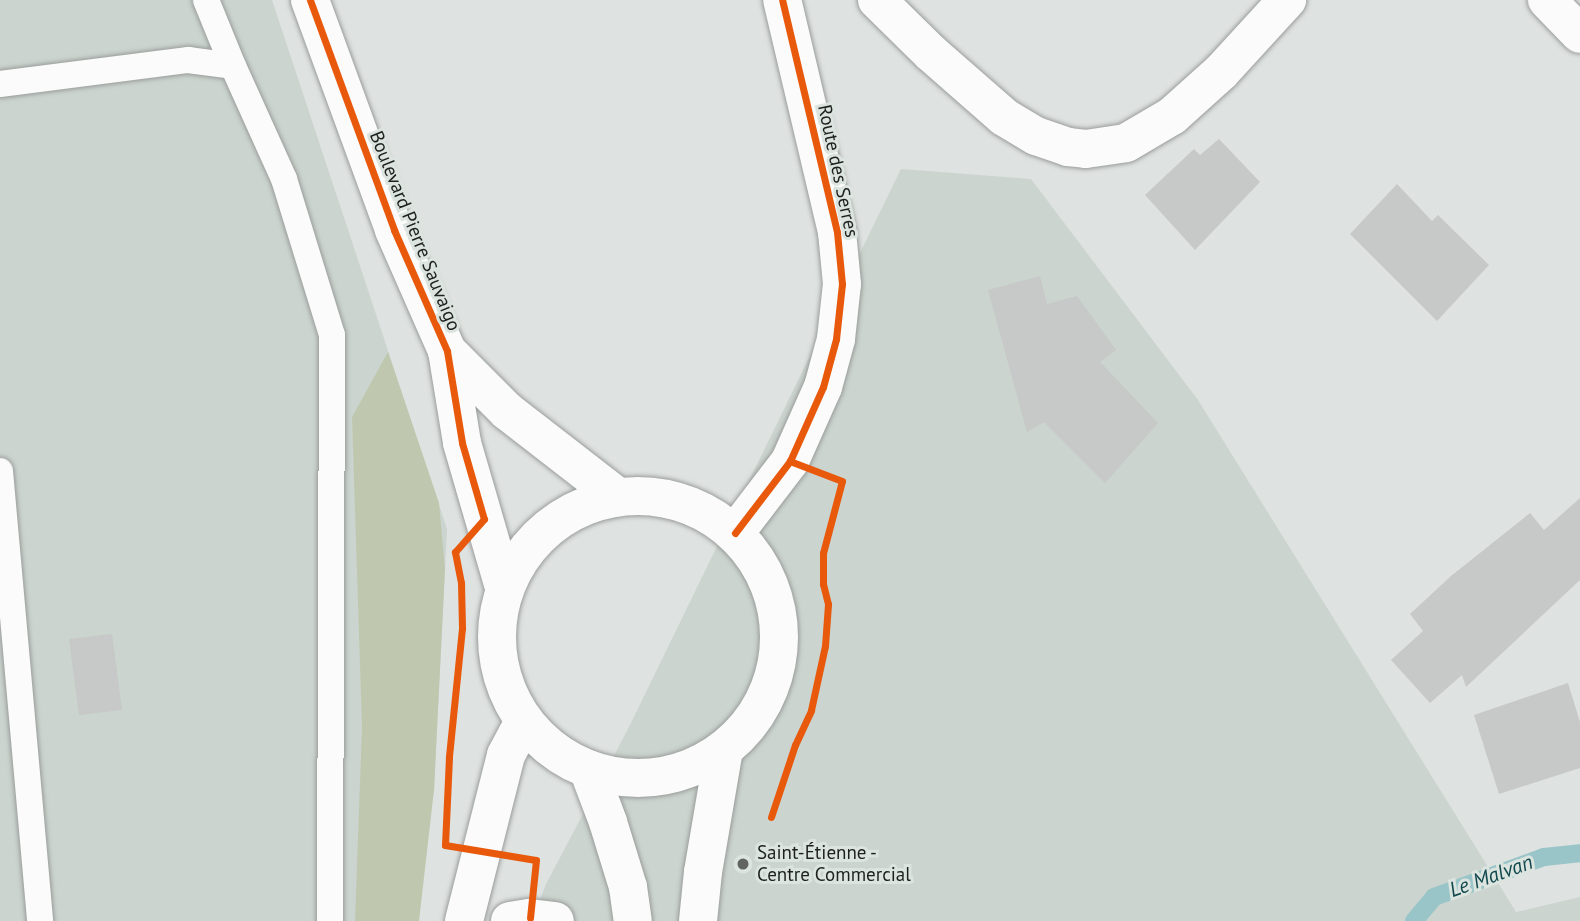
<!DOCTYPE html>
<html>
<head>
<meta charset="utf-8">
<style>
	body { margin:0 }
	#map { position:relative; width:1580px; height:921px; overflow:hidden; background:#dee2e0; font-family:"PT Sans",sans-serif }
	div>[style] { position:absolute }
	.built>* { inset:0; background:#cbd4cf }
	.forest>* { inset:0; background:#bfc8ae }
	.stream>* { height:18px; margin:-9px; padding:0 9px; transform-origin:9px; border-radius:9px; background:#99c5c8 }
	.building>* { inset:0; background:#c6c9c7 }
	.roads { filter:drop-shadow(0 0 2px #9a9d9b) drop-shadow(0 0 2px #9a9d9b) }
	.lane>* { height:26px; margin:-13px; padding:0 13px; transform-origin:13px; border-radius:13px; background:#fafbfa }
	.street>* { height:38px; margin:-19px; padding:0 19px; transform-origin:19px; border-radius:19px; background:#fafbfa }
	.secondary>* { height:38px; margin:-19px; padding:0 19px; transform-origin:19px; border-radius:19px; background:#fafbfa }
	.secondary>.ring { margin:-19px; padding:0; box-sizing:content-box; background:none; border:38px solid #fafbfa; border-radius:50% }
	.cycleway>* { height:7px; margin:-3.5px; padding:0 3.5px; transform-origin:3.5px; border-radius:3.5px; background:#e8590c }
	.dots>* { width:19px; height:19px; translate:-50% -50%; box-sizing:border-box; border:4px solid #dce4e0; border-radius:50% }
	span { translate:-50% -50%; white-space:nowrap; text-align:center; line-height:1.15; -webkit-text-stroke:6px #dce4e0; paint-order:stroke }
	.street-label { font-size:19px; color:#1d201e }
	.poi-label { font-size:19px; color:#1d201e }
	.left { translate:0 -50%; text-align:left }
	.water-label { font-size:21px; color:#114a4e; font-style:italic }
</style>
</head>
<body>
<div id="map">
	<div class="built">
		<div style="clip-path:polygon(0 0,272px 0,447px 529px,434px 790px,411px 921px,0 921px)"></div>
		<div style="clip-path:polygon(901px 169px,1031px 179px,1198px 400px,1516px 912px,1580px 897px,1580px 921px,532px 921px,546px 884px,628px 729px)"></div>
	</div>
	<div class="forest">
		<div style="clip-path:polygon(388px 352px,439px 503px,445px 569px,434px 790px,419px 921px,355px 921px,362px 727px,352px 417px)"></div>
	</div>
	<div class="stream">
		<div style="left:1414px;top:921px;width:31px;rotate:-50deg"></div>
		<div style="left:1434px;top:897px;width:117px;rotate:-20deg"></div>
		<div style="left:1544px;top:857px;width:36px;rotate:-6deg"></div>
	</div>
	<div class="building">
		<div style="clip-path:polygon(1219px 139px,1260px 182px,1195px 250px,1145px 195px,1194px 149px,1200px 155px)"></div>
		<div style="clip-path:polygon(1397px 184px,1432px 221px,1438px 215px,1489px 265px,1437px 321px,1350px 234px)"></div>
		<div style="clip-path:polygon(1040px 276px,1047px 304px,1077px 296px,1116px 350px,1100px 362px,1158px 423px,1105px 483px,1044px 422px,1027px 432px,988px 290px)"></div>
		<div style="clip-path:polygon(1580px 498px,1580px 580px,1466px 687px,1462px 675px,1430px 703px,1391px 660px,1423px 631px,1410px 614px,1451px 576px,1530px 513px,1544px 530px)"></div>
		<div style="clip-path:polygon(112px 634px,122px 710px,79px 715px,69px 639px)"></div>
		<div style="clip-path:polygon(1568px 683px,1580px 722px,1580px 768px,1499px 794px,1474px 715px)"></div>
	</div>
	<div class="roads">
		<div class="lane">
			<div style="left:206px;top:0;width:71px;rotate:67.8deg"></div>
			<div style="left:0;top:84px;width:190px;rotate:-7.3deg"></div>
			<div style="left:188px;top:60px;width:45px;rotate:7.6deg"></div>
			<div style="left:233px;top:66px;width:124px;rotate:65.7deg"></div>
			<div style="left:284px;top:179px;width:163px;rotate:72.9deg"></div>
			<div style="left:332px;top:335px;width:586px;rotate:90.2deg"></div>
			<div style="left:0;top:471px;width:452px;rotate:84.9deg"></div>
		</div>
		<div class="street">
			<div style="left:877px;top:0;width:76px;rotate:44.5deg"></div>
			<div style="left:931px;top:53px;width:97px;rotate:41.2deg"></div>
			<div style="left:1004px;top:117px;width:37px;rotate:31deg"></div>
			<div style="left:1036px;top:136px;width:34px;rotate:19deg"></div>
			<div style="left:1068px;top:147px;width:18px;rotate:6deg"></div>
			<div style="left:1086px;top:149px;width:40px;rotate:-8.5deg"></div>
			<div style="left:1126px;top:143px;width:53px;rotate:-30.4deg"></div>
			<div style="left:1172px;top:116px;width:66px;rotate:-41.9deg"></div>
			<div style="left:1221px;top:72px;width:98px;rotate:-47.5deg"></div>
			<div style="left:1547px;top:0;width:47px;rotate:45.9deg"></div>
			<div style="left:735px;top:533px;width:91px;rotate:-52.6deg"></div>
			<div style="left:790px;top:461px;width:81px;rotate:-66deg"></div>
			<div style="left:823px;top:387px;width:50px;rotate:-74.8deg"></div>
			<div style="left:836px;top:339px;width:55px;rotate:-83.8deg"></div>
			<div style="left:842px;top:284px;width:52px;rotate:-95.5deg"></div>
			<div style="left:837px;top:232px;width:238px;rotate:-103.3deg"></div>
			<div style="left:464px;top:921px;width:171px;rotate:-75.8deg"></div>
			<div style="left:506px;top:755px;width:38px;rotate:-62deg"></div>
		</div>
		<div class="secondary">
			<div style="left:310px;top:0;width:245px;rotate:69.9deg"></div>
			<div style="left:394px;top:230px;width:132px;rotate:66.3deg"></div>
			<div style="left:447px;top:351px;width:93px;rotate:80.7deg"></div>
			<div style="left:462px;top:443px;width:151px;rotate:73.8deg"></div>
			<div style="left:447px;top:351px;width:85px;rotate:45deg"></div>
			<div style="left:507px;top:411px;width:140px;rotate:37.8deg"></div>
			<div class="ring" style="left:497px;top:496px;width:244px;height:244px"></div>
			<div style="left:588px;top:769px;width:57px;rotate:69.3deg"></div>
			<div style="left:608px;top:822px;width:68px;rotate:72.9deg"></div>
			<div style="left:628px;top:887px;width:34px;rotate:82deg"></div>
			<div style="left:510px;top:921px;width:20px;rotate:-9deg"></div>
			<div style="left:530px;top:918px;width:25px;rotate:7deg"></div>
			<div style="left:698px;top:921px;width:49px;rotate:-84.2deg"></div>
			<div style="left:703px;top:872px;width:125px;rotate:-80.3deg"></div>
		</div>
	</div>
	<div class="cycleway">
		<div style="left:310px;top:0;width:245px;rotate:69.9deg"></div>
		<div style="left:394px;top:230px;width:132px;rotate:66.3deg"></div>
		<div style="left:447px;top:351px;width:93px;rotate:80.7deg"></div>
		<div style="left:462px;top:443px;width:79px;rotate:73.9deg"></div>
		<div style="left:484px;top:519px;width:44px;rotate:131.3deg"></div>
		<div style="left:455px;top:552px;width:32px;rotate:79deg"></div>
		<div style="left:461px;top:583px;width:45px;rotate:88.7deg"></div>
		<div style="left:462px;top:628px;width:130px;rotate:95.8deg"></div>
		<div style="left:449px;top:757px;width:88px;rotate:92.6deg"></div>
		<div style="left:445px;top:845px;width:92px;rotate:9.4deg"></div>
		<div style="left:536px;top:860px;width:58px;rotate:95.9deg"></div>
		<div style="left:735px;top:533px;width:91px;rotate:-52.6deg"></div>
		<div style="left:790px;top:461px;width:81px;rotate:-66deg"></div>
		<div style="left:823px;top:387px;width:50px;rotate:-74.8deg"></div>
		<div style="left:836px;top:339px;width:55px;rotate:-83.8deg"></div>
		<div style="left:842px;top:284px;width:52px;rotate:-95.5deg"></div>
		<div style="left:837px;top:232px;width:238px;rotate:-103.3deg"></div>
		<div style="left:771px;top:817px;width:76px;rotate:-71.6deg"></div>
		<div style="left:795px;top:745px;width:38px;rotate:-65deg"></div>
		<div style="left:811px;top:710px;width:66px;rotate:-77.7deg"></div>
		<div style="left:825px;top:646px;width:42px;rotate:-85.9deg"></div>
		<div style="left:828px;top:604px;width:21px;rotate:-104deg"></div>
		<div style="left:823px;top:584px;width:31px;rotate:-90deg"></div>
		<div style="left:823px;top:553px;width:74px;rotate:-75.2deg"></div>
		<div style="left:842px;top:481px;width:56px;rotate:-159deg"></div>
	</div>
	<div class="dots">
		<div style="left:743px;top:864px;background:#616462"></div>
	</div>
	<div class="street-label">
		<span style="left:838px;top:171px;rotate:78deg">Route des Serres</span>
		<span style="left:415px;top:231px;rotate:68deg">Boulevard Pierre Sauvaigo</span>
	</div>
	<div class="poi-label">
		<span class="left" style="left:757px;top:864px">Saint-Étienne -<br>Centre Commercial</span>
	</div>
	<div class="water-label">
		<span style="left:1491px;top:876px;rotate:-20deg">Le Malvan</span>
	</div>
</div>
</body>
</html>
